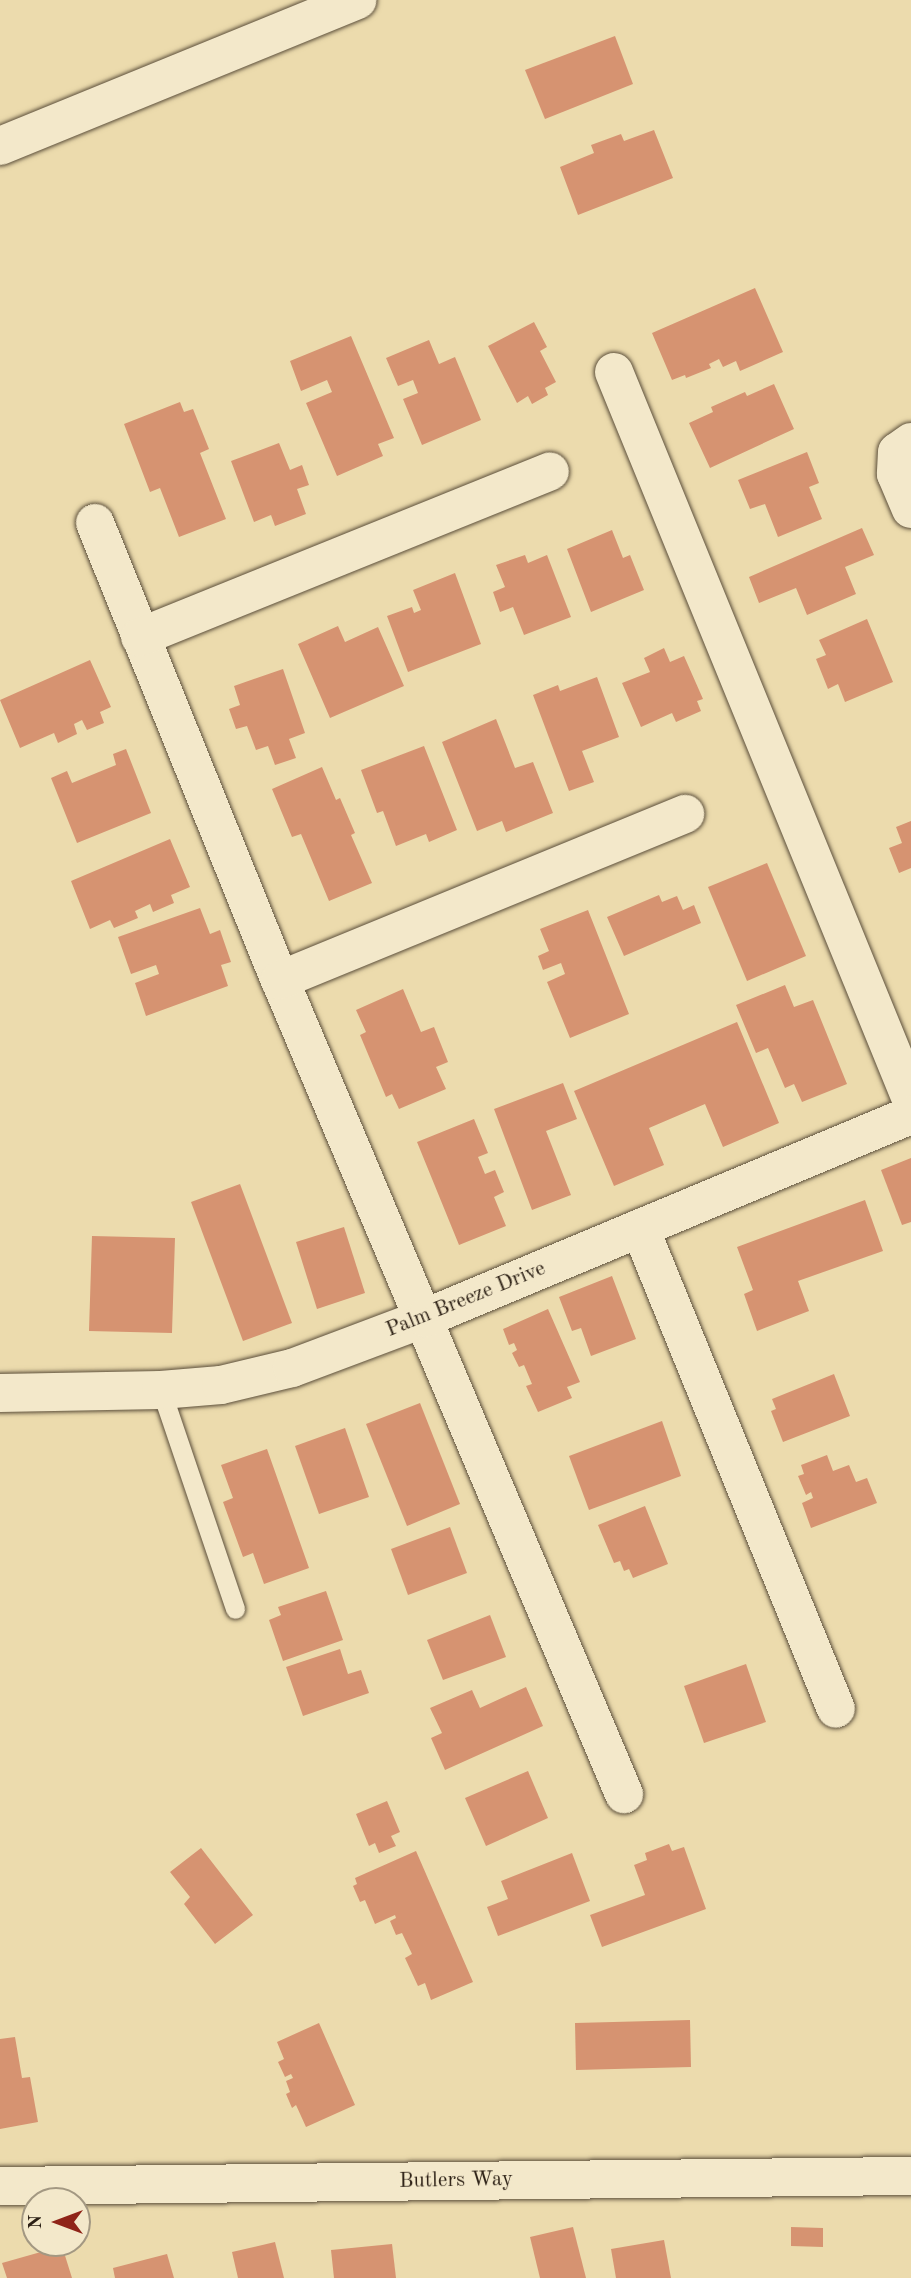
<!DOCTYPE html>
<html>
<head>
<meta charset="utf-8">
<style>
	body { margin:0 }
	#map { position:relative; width:911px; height:2278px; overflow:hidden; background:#ecdbad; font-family:"Old Standard TT",serif }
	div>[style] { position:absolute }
	.building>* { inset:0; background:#d69371 }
	.roads { filter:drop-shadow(0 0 2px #5c4f3b) drop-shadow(0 0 2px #5c4f3b) }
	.lane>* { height:19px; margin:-9.5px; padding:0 9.5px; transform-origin:9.5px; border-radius:9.5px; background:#f3e8ca }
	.street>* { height:38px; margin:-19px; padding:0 19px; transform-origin:19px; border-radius:19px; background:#f3e8ca }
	span { translate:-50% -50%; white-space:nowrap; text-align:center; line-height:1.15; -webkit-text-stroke:5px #f3e8ca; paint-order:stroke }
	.street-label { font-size:21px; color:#2c2015 }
	.north { position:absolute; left:21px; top:2187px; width:70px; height:70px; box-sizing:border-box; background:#f3e8ca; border:2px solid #a39882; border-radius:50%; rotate:270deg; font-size:19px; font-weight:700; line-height:28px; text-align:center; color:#2c2015 }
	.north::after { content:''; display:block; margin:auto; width:24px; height:32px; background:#8f2418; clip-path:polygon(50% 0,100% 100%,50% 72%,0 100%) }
</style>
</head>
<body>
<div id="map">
	<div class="building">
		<div style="clip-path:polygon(615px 36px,633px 84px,545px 119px,525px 70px)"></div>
		<div style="clip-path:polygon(654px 130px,673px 178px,578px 215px,560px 167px,594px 153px,591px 145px,621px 134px,624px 141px)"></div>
		<div style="clip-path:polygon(755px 288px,783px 352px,740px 371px,736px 361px,723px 367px,719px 359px,709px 364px,711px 368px,686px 378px,685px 375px,672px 380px,652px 333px)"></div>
		<div style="clip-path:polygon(534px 322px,547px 347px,540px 351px,556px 382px,545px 388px,548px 395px,532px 404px,528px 396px,517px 403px,488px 346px)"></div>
		<div style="clip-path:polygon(351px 336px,394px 438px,378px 444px,383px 456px,337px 476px,306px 403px,332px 392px,327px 380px,301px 391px,290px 361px)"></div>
		<div style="clip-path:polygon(429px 340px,439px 364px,455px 357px,481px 420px,422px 445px,403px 399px,418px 393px,413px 380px,398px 386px,386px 358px)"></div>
		<div style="clip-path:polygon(774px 384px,794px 429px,710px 468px,689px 423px,713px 412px,711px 407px,745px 392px,747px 396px)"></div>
		<div style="clip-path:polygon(180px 402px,184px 412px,193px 409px,209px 449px,200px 453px,226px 519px,179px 537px,160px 488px,150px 492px,124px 424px)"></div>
		<div style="clip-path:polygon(279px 443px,290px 470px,302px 465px,309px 485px,297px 489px,306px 514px,275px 526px,271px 515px,254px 522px,231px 461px)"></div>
		<div style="clip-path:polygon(807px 452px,819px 483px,809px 487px,822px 519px,778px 537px,765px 504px,750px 509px,738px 480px)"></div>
		<div style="clip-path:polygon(862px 528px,874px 555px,845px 567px,856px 594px,807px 615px,796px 588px,759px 603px,749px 577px)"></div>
		<div style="clip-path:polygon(612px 530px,623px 558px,630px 555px,644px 590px,591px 612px,567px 549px)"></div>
		<div style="clip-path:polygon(525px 555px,528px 563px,547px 555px,571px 617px,524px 635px,513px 607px,500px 612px,493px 592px,505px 587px,496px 565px)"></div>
		<div style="clip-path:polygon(455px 573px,481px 644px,408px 672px,387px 616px,412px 607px,414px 613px,421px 610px,413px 590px)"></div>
		<div style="clip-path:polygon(867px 619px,893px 682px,845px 702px,838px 684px,828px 689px,816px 659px,826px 655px,819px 640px)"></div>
		<div style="clip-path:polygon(338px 626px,345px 642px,378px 627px,404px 686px,330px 718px,298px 644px)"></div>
		<div style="clip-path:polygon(664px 648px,670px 662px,684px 656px,703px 699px,697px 701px,701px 711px,676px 722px,672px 713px,641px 727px,622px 683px,650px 672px,644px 658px)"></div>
		<div style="clip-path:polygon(90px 660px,111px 707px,100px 712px,104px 723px,87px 730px,82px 720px,74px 724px,77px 734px,58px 743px,54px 733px,20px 748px,0 700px)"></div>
		<div style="clip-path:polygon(283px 669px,305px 733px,289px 739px,296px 758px,275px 765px,268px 746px,256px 750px,247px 726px,236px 729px,229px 709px,240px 705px,234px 686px)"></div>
		<div style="clip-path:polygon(597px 677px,619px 737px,582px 751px,594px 782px,569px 791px,533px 695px,558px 685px,560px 691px)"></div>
		<div style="clip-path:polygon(496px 719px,515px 768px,533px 762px,553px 813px,506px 832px,502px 821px,477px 831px,442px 742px)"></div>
		<div style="clip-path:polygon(424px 746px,457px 830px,429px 842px,426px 834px,396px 846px,383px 811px,377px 813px,361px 770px)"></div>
		<div style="clip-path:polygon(126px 749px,151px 813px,77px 843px,51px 778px,67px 771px,72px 783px,116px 765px,113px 754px)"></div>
		<div style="clip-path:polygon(322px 767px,336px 800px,340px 798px,355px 833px,351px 835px,372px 883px,329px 901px,301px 834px,292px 837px,272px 789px)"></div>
		<div style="clip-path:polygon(911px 821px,911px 868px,899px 873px,889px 848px,902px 843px,896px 827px)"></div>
		<div style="clip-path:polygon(170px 839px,190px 887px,171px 895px,174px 903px,153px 912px,150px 904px,135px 911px,138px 918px,114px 928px,110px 920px,90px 929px,71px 881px)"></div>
		<div style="clip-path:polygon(767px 863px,806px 956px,747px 981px,708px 887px)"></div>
		<div style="clip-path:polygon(659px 895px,662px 902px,677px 896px,683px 910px,694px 905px,701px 923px,624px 956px,607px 917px)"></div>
		<div style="clip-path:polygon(200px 908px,210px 934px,220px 930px,231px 962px,221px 965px,228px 986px,146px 1016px,135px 983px,159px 974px,156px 965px,131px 974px,118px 937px)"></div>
		<div style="clip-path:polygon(588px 910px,629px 1014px,570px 1038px,547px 982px,565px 974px,561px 963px,543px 970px,538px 956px,549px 951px,540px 929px)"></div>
		<div style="clip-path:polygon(785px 985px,794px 1007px,813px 1000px,847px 1084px,802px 1102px,794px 1084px,785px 1088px,768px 1048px,756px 1053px,736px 1005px)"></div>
		<div style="clip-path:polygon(403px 989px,421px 1032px,434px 1027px,448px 1062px,436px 1067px,446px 1089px,399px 1109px,392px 1094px,386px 1097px,360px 1035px,366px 1032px,356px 1010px)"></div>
		<div style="clip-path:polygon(737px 1022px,779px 1123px,723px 1147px,705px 1104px,649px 1128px,664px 1165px,614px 1186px,574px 1091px)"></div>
		<div style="clip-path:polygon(563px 1083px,577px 1119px,546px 1131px,571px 1195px,532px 1210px,494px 1109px)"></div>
		<div style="clip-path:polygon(474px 1119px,488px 1153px,478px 1157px,485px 1174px,495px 1170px,504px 1192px,494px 1197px,506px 1226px,459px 1245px,417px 1142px)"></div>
		<div style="clip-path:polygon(911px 1158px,911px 1222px,902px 1225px,881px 1170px)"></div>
		<div style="clip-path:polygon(240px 1184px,292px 1323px,243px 1341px,191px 1202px)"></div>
		<div style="clip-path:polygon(865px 1200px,883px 1251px,798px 1281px,809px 1311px,757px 1331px,744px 1294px,753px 1290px,737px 1247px)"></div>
		<div style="clip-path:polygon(344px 1227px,365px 1293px,317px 1309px,296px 1242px)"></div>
		<div style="clip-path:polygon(92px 1236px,175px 1238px,172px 1333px,89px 1331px)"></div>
		<div style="clip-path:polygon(612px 1276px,636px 1339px,591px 1356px,581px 1328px,572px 1331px,559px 1297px)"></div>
		<div style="clip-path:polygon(548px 1309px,580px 1382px,567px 1387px,572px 1398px,538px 1412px,526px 1386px,532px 1384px,524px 1365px,519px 1367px,512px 1353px,517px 1350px,514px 1343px,509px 1345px,503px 1329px)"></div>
		<div style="clip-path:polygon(834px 1374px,850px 1416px,783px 1442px,771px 1411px,776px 1409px,772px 1399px)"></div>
		<div style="clip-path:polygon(420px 1403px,460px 1504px,407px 1526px,366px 1424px)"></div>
		<div style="clip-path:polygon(662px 1421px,681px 1476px,589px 1510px,569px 1456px)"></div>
		<div style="clip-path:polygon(345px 1428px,369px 1497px,319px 1514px,295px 1446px)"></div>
		<div style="clip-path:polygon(267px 1449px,309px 1568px,264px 1584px,253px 1553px,243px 1557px,223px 1502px,233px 1498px,221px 1465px)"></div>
		<div style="clip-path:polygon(827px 1455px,833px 1471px,849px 1465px,856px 1482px,867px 1478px,877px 1503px,811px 1528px,802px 1503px,813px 1498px,811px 1492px,806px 1495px,798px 1476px,804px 1474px,801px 1465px)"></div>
		<div style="clip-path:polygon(645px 1506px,668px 1564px,633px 1578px,629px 1569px,624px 1571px,620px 1561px,614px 1563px,598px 1525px)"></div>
		<div style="clip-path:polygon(450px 1527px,467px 1573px,408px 1595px,391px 1549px)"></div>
		<div style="clip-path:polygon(326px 1591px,343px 1640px,283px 1661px,269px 1620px,281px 1615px,278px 1607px)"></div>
		<div style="clip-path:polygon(490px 1615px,506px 1657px,443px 1680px,427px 1640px)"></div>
		<div style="clip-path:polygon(340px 1649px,348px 1674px,361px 1670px,369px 1693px,303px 1716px,286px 1667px)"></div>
		<div style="clip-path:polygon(746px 1664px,766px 1722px,704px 1743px,684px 1686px)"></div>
		<div style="clip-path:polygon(526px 1687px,543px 1726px,445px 1770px,431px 1738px,442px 1733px,430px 1708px,472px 1690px,480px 1708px)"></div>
		<div style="clip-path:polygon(528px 1771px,548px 1818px,486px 1846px,465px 1798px)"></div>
		<div style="clip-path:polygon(387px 1801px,400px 1832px,391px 1836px,396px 1846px,379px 1853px,375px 1843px,369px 1846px,356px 1814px)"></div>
		<div style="clip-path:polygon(669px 1844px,672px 1851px,684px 1847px,706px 1909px,602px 1947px,590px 1915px,645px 1895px,634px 1865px,647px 1860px,645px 1853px)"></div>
		<div style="clip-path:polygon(201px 1848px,253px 1915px,215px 1944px,184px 1904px,190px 1897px,170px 1872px)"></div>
		<div style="clip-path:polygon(416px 1851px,473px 1982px,431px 2000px,425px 1983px,418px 1986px,405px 1958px,412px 1954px,402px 1933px,396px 1935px,390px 1921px,396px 1918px,395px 1915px,375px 1924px,365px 1900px,360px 1902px,353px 1886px,357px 1884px,355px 1878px)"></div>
		<div style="clip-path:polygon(572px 1853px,590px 1901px,498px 1936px,487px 1907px,508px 1899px,501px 1881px)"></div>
		<div style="clip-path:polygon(690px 2020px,691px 2067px,576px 2070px,575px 2023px)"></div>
		<div style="clip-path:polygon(319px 2023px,355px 2105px,306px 2127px,296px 2105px,292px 2108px,286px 2094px,290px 2092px,286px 2081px,293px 2078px,291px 2074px,285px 2077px,278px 2062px,284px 2059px,277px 2042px)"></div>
		<div style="clip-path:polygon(15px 2037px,22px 2078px,30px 2077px,38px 2122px,0 2129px,0 2039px)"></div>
		<div style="clip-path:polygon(573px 2227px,586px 2278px,540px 2278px,530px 2237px)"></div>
		<div style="clip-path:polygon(791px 2227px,823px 2228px,823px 2247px,791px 2246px)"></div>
		<div style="clip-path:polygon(664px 2240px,671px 2278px,616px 2278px,611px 2249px)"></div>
		<div style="clip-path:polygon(275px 2242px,284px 2278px,238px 2278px,232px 2252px)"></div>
		<div style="clip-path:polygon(392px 2244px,396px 2278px,334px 2278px,331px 2250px)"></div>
		<div style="clip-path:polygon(62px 2246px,72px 2278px,7px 2278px,2px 2263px)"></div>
		<div style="clip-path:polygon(167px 2254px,174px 2278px,115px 2278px,113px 2268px)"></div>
	</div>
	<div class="roads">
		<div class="lane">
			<div style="left:161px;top:1390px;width:231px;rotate:71.3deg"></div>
		</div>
		<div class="street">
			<div style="left:0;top:146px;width:386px;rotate:-22.2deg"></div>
			<div style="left:614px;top:372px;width:785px;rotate:67.78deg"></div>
			<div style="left:911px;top:442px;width:17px;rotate:144deg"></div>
			<div style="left:897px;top:452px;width:22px;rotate:93deg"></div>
			<div style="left:896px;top:474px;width:38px;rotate:67deg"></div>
			<div style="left:95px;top:523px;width:493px;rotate:68deg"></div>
			<div style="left:280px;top:980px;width:884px;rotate:67.09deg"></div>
			<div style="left:140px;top:637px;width:442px;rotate:-22deg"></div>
			<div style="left:280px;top:980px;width:438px;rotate:-22.3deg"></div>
			<div style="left:640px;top:1228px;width:519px;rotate:67.83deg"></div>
			<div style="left:0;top:1393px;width:161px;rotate:-1.1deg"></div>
			<div style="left:161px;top:1390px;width:60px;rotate:-4.8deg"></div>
			<div style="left:221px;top:1385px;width:73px;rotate:-13.5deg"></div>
			<div style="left:292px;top:1368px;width:142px;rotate:-20.6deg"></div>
			<div style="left:425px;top:1318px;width:527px;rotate:-22.67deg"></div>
			<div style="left:0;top:2186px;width:911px;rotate:-0.63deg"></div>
		</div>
	</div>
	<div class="street-label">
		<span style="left:466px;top:1300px;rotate:-22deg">Palm Breeze Drive</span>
		<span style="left:456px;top:2181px;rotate:-1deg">Butlers Way</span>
	</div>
	<div class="north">N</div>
</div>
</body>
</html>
